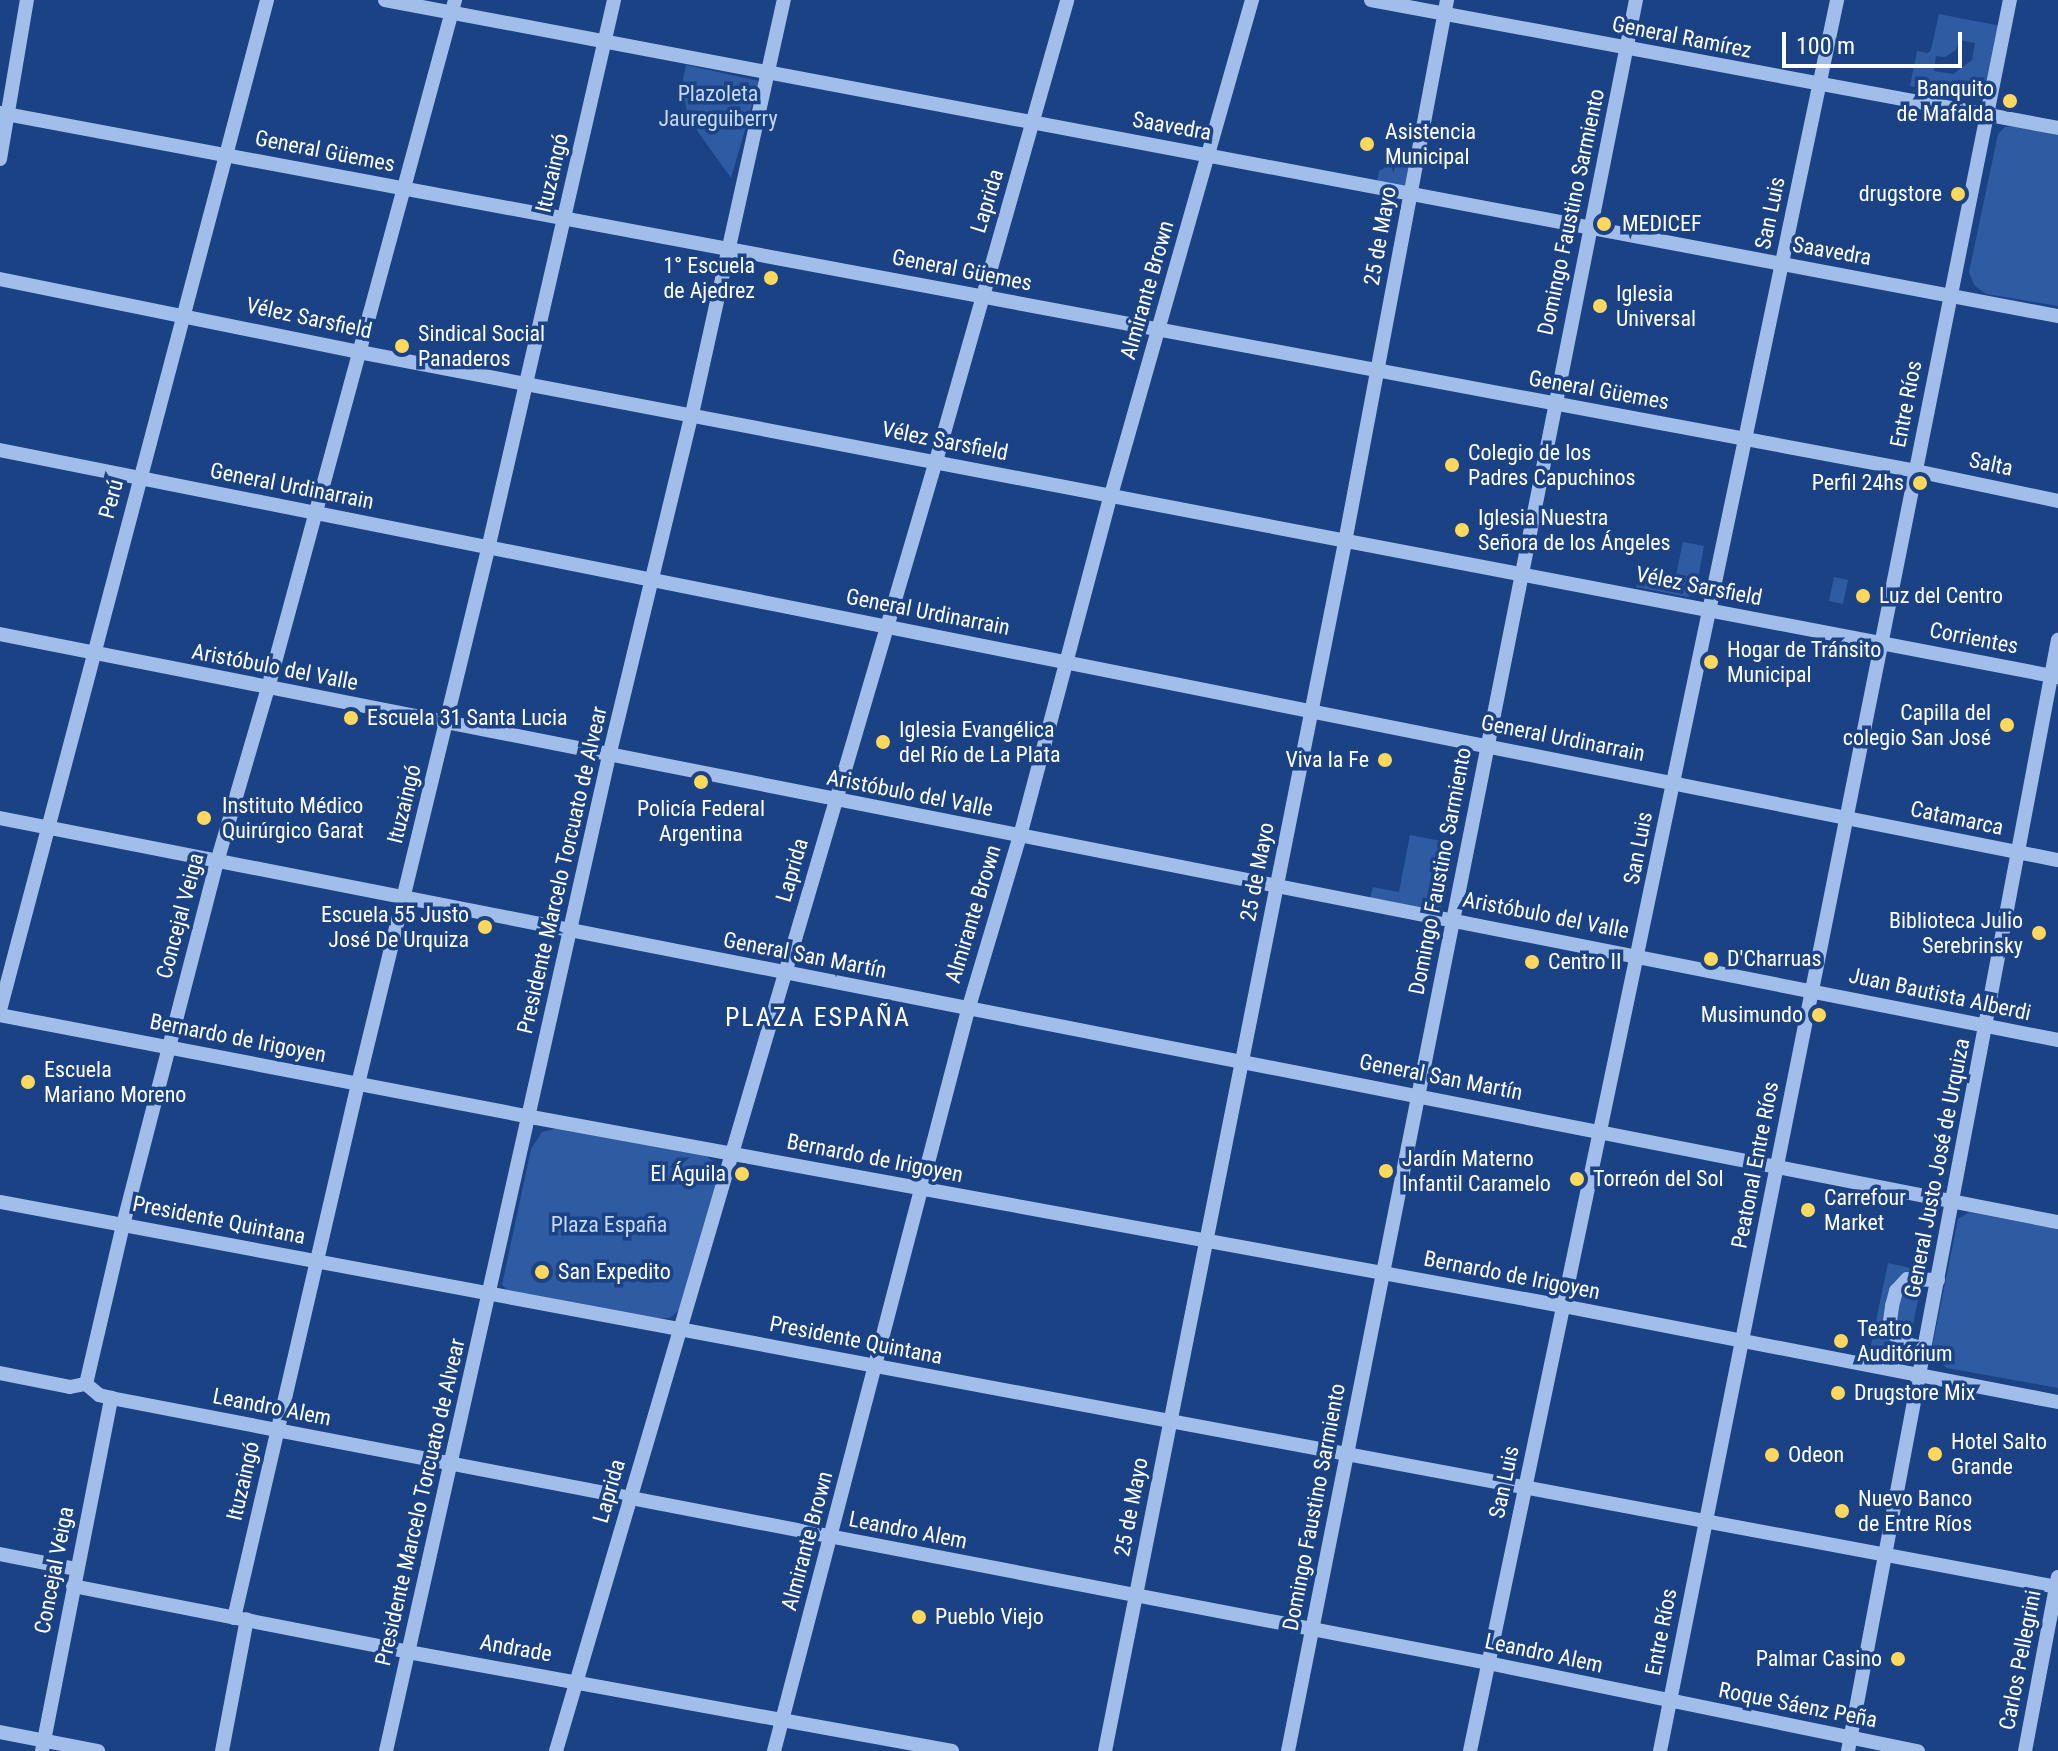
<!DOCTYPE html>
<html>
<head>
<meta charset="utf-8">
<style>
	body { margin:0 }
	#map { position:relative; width:2058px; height:1751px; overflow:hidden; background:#1b4284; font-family:"Roboto Condensed",sans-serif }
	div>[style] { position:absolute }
	.green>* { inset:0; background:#2e5ba2 }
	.minor>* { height:14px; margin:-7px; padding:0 7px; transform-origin:7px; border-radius:7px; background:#a1beeb }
	.dots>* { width:22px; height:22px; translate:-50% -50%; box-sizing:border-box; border:4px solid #1b4284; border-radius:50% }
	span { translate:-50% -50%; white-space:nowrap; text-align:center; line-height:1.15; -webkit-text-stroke:7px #1b4284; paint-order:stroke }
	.street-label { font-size:22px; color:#fff }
	.poi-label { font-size:22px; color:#fff }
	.right { translate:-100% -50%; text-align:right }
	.left { translate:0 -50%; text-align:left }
	.park-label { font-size:22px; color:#c6daf8 }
	.quarter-label { font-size:26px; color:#fff; letter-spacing:2px }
	.scale { position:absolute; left:1782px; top:32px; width:180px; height:36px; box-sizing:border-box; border:4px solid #fff; border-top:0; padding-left:10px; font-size:24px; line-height:28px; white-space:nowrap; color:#fff; -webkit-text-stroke:6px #1b4284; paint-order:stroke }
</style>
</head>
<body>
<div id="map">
	<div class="green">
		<div style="clip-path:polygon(evenodd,1939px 14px,2001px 26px,1988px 92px,1980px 100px,1910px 86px,1917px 51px,1928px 53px,1931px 50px,1939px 14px,1959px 40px,1975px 43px,1972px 60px,1953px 74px,1934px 71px,1936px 56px,1945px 57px,1956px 50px,1959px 40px)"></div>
		<div style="clip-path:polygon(686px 65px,759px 81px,731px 178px,688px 118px,682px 84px)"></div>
		<div style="clip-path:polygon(2017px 126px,2058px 135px,2058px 306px,1986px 294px,1974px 285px,1969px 272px,1998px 134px,2005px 127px)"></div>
		<div style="clip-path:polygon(1402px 156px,1414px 159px,1406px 188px,1377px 181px,1379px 171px)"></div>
		<div style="clip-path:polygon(1683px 542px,1704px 546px,1696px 591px,1688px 597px,1636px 587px,1639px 572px,1675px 579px)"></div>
		<div style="clip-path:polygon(1834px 577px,1848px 580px,1843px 604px,1829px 601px)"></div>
		<div style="clip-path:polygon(1410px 835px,1456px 844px,1440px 911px,1370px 898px,1373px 887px,1399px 892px)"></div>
		<div style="clip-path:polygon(558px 1128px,706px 1156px,718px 1165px,719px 1182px,681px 1308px,670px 1318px,644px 1319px,514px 1295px,502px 1285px,531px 1149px,542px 1132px)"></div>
		<div style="clip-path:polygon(1969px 1212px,2058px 1229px,2058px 1388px,1947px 1368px,1937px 1360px,1932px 1348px,1958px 1219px)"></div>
		<div style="clip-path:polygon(1888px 1263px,1924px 1271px,1906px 1359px,1869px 1355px)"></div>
	</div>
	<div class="minor">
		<div style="left:385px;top:0;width:1703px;rotate:10.7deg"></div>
		<div style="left:1371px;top:0;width:699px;rotate:10.55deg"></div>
		<div style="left:0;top:113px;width:1949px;rotate:10.58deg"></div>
		<div style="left:1916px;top:471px;width:145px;rotate:11.9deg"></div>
		<div style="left:0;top:159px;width:161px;rotate:-80.4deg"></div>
		<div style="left:0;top:279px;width:366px;rotate:11.5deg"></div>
		<div style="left:359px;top:352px;width:1730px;rotate:10.83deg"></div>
		<div style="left:0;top:450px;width:2098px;rotate:11.27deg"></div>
		<div style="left:0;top:634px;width:2098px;rotate:11.16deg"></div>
		<div style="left:0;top:818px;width:2097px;rotate:11.11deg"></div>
		<div style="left:0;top:1010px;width:1045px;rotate:-75.19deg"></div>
		<div style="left:0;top:1015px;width:541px;rotate:10.87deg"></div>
		<div style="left:531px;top:1117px;width:1049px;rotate:10.38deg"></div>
		<div style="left:1563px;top:1306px;width:504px;rotate:10.98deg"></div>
		<div style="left:0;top:1202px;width:2094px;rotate:10.6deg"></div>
		<div style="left:1926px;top:1349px;width:16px;rotate:-166deg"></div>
		<div style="left:1910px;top:1345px;width:17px;rotate:-147deg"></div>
		<div style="left:1896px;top:1336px;width:16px;rotate:-112deg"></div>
		<div style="left:1890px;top:1321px;width:15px;rotate:-82deg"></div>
		<div style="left:1892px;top:1306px;width:16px;rotate:-75deg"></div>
		<div style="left:1896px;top:1291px;width:16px;rotate:-47deg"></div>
		<div style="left:1907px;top:1279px;width:31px;rotate:2deg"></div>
		<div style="left:0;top:1373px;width:71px;rotate:11.3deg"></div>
		<div style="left:70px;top:1387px;width:16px;rotate:-11deg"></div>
		<div style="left:86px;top:1384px;width:17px;rotate:40deg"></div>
		<div style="left:99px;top:1395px;width:12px;rotate:14deg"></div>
		<div style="left:111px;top:1398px;width:1402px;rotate:10.89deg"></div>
		<div style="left:1488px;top:1663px;width:439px;rotate:11.6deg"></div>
		<div style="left:86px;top:1384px;width:163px;rotate:-76.9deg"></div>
		<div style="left:123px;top:1225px;width:375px;rotate:-75.5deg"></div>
		<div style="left:217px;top:862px;width:181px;rotate:-73.7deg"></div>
		<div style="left:268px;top:688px;width:713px;rotate:-74.79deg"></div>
		<div style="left:0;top:1554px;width:77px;rotate:11.2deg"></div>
		<div style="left:73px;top:1586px;width:341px;rotate:11.1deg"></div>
		<div style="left:408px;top:1652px;width:553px;rotate:10.31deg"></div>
		<div style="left:234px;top:1618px;width:548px;rotate:-76.93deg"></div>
		<div style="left:358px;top:1084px;width:551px;rotate:-76.34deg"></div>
		<div style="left:488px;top:549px;width:563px;rotate:-77.07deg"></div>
		<div style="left:0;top:1732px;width:100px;rotate:11deg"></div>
		<div style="left:42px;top:1751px;width:360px;rotate:-78.9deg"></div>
		<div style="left:222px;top:1751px;width:134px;rotate:-79.3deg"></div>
		<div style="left:386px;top:1751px;width:1020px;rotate:-77.37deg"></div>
		<div style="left:609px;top:756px;width:352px;rotate:-76.4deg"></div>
		<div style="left:692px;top:414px;width:424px;rotate:-77.5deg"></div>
		<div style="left:556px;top:1751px;width:1345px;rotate:-73.59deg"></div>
		<div style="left:936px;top:461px;width:479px;rotate:-74.1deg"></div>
		<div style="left:774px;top:1751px;width:766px;rotate:-75.33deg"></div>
		<div style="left:968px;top:1010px;width:182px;rotate:-73.4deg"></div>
		<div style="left:1020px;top:836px;width:353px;rotate:-75.1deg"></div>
		<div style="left:1111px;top:495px;width:515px;rotate:-74.1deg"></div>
		<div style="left:1105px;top:1751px;width:1233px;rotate:-78.77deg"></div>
		<div style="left:1345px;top:542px;width:552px;rotate:-79.34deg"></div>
		<div style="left:1288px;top:1751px;width:1785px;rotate:-78.76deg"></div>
		<div style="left:1470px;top:1751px;width:1789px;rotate:-78.16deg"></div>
		<div style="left:1660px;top:1751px;width:1786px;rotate:-78.7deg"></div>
		<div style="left:1848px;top:1751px;width:1131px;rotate:-79.3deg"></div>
		<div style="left:2025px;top:1751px;width:177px;rotate:-79.3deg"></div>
	</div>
	<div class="dots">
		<div style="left:2010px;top:101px;background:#fdd85d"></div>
		<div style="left:1367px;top:144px;background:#fdd85d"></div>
		<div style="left:1958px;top:194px;background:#fdd85d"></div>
		<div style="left:1604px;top:224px;background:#fdd85d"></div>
		<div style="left:771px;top:278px;background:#fdd85d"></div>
		<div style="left:1600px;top:306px;background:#fdd85d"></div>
		<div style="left:402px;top:346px;background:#fdd85d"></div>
		<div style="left:1452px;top:465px;background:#fdd85d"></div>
		<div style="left:1920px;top:483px;background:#fdd85d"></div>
		<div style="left:1462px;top:530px;background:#fdd85d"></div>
		<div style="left:1863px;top:596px;background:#fdd85d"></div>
		<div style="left:1711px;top:662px;background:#fdd85d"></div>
		<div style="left:351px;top:718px;background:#fdd85d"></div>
		<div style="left:2007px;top:725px;background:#fdd85d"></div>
		<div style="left:883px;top:742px;background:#fdd85d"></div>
		<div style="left:1385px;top:760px;background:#fdd85d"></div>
		<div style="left:701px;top:782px;background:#fdd85d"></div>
		<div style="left:204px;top:818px;background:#fdd85d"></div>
		<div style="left:485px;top:927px;background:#fdd85d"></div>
		<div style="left:2039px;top:933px;background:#fdd85d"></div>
		<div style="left:1711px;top:959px;background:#fdd85d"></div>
		<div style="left:1532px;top:962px;background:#fdd85d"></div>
		<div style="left:1819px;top:1015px;background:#fdd85d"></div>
		<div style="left:28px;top:1082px;background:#fdd85d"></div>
		<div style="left:1386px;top:1171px;background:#fdd85d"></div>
		<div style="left:742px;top:1174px;background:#fdd85d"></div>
		<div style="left:1577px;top:1179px;background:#fdd85d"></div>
		<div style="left:1808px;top:1210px;background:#fdd85d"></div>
		<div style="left:542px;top:1272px;background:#fdd85d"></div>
		<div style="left:1841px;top:1341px;background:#fdd85d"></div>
		<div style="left:1838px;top:1393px;background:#fdd85d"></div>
		<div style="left:1935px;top:1454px;background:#fdd85d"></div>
		<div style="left:1772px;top:1455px;background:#fdd85d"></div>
		<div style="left:1842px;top:1511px;background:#fdd85d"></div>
		<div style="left:919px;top:1617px;background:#fdd85d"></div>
		<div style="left:1898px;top:1659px;background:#fdd85d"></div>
	</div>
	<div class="street-label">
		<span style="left:1682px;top:37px;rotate:11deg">General Ramírez</span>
		<span style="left:1172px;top:126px;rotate:10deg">Saavedra</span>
		<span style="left:325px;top:151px;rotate:11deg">General Güemes</span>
		<span style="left:552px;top:173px;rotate:-77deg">Ituzaingó</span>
		<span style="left:987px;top:201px;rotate:-73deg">Laprida</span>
		<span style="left:1571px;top:212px;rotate:-78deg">Domingo Faustino Sarmiento</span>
		<span style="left:1770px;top:213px;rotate:-78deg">San Luis</span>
		<span style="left:1380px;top:236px;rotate:-80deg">25 de Mayo</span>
		<span style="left:1832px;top:251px;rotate:10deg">Saavedra</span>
		<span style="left:962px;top:270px;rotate:11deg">General Güemes</span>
		<span style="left:1147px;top:290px;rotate:-74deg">Almirante Brown</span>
		<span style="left:309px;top:318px;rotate:12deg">Vélez Sarsfield</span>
		<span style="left:1599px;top:390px;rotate:10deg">General Güemes</span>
		<span style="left:1906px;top:404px;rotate:-79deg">Entre Ríos</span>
		<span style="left:945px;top:441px;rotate:11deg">Vélez Sarsfield</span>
		<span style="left:1991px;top:464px;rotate:12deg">Salta</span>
		<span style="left:292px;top:486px;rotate:11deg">General Urdinarrain</span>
		<span style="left:111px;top:499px;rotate:-75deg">Perú</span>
		<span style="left:1699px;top:586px;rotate:11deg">Vélez Sarsfield</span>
		<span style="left:928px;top:612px;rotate:11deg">General Urdinarrain</span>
		<span style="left:1974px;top:638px;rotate:11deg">Corrientes</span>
		<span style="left:275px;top:667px;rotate:11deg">Aristóbulo del Valle</span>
		<span style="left:1563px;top:738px;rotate:11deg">General Urdinarrain</span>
		<span style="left:910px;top:793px;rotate:11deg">Aristóbulo del Valle</span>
		<span style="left:404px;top:804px;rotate:-76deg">Ituzaingó</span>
		<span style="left:1957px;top:818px;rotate:12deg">Catamarca</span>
		<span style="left:1638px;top:848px;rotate:-79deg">San Luis</span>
		<span style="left:562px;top:870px;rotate:-77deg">Presidente Marcelo Torcuato de Alvear</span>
		<span style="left:792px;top:870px;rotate:-74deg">Laprida</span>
		<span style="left:1440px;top:871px;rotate:-79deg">Domingo Faustino Sarmiento</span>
		<span style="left:1257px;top:872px;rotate:-79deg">25 de Mayo</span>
		<span style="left:973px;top:914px;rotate:-73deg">Almirante Brown</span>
		<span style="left:1546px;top:915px;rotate:11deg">Aristóbulo del Valle</span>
		<span style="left:180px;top:916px;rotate:-75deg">Concejal Veiga</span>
		<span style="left:805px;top:955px;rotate:11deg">General San Martín</span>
		<span style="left:1940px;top:994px;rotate:12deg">Juan Bautista Alberdi</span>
		<span style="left:238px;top:1038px;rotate:11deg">Bernardo de Irigoyen</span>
		<span style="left:1441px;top:1077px;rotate:11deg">General San Martín</span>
		<span style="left:875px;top:1158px;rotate:11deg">Bernardo de Irigoyen</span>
		<span style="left:1755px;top:1165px;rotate:-79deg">Peatonal Entre Ríos</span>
		<span style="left:1937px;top:1168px;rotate:-79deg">General Justo José de Urquiza</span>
		<span style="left:219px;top:1220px;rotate:11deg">Presidente Quintana</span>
		<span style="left:1512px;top:1275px;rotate:11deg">Bernardo de Irigoyen</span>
		<span style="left:856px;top:1340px;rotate:11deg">Presidente Quintana</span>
		<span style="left:272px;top:1407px;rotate:11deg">Leandro Alem</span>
		<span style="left:243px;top:1481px;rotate:-77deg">Ituzaingó</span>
		<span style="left:1504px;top:1482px;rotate:-78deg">San Luis</span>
		<span style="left:609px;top:1491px;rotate:-74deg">Laprida</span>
		<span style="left:420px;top:1502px;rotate:-77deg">Presidente Marcelo Torcuato de Alvear</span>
		<span style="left:1131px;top:1507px;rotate:-79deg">25 de Mayo</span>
		<span style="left:1314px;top:1507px;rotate:-79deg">Domingo Faustino Sarmiento</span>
		<span style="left:908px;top:1530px;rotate:11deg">Leandro Alem</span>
		<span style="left:807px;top:1541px;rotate:-75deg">Almirante Brown</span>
		<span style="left:54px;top:1570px;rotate:-79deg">Concejal Veiga</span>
		<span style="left:1661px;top:1632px;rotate:-79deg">Entre Ríos</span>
		<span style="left:516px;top:1648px;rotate:10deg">Andrade</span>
		<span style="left:1544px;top:1653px;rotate:12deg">Leandro Alem</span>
		<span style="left:2020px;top:1660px;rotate:-79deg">Carlos Pellegrini</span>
		<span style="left:1798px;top:1705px;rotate:11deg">Roque Sáenz Peña</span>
	</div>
	<div class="poi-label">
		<span class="right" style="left:1994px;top:101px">Banquito<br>de Mafalda</span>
		<span class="left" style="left:1385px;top:144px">Asistencia<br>Municipal</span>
		<span class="right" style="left:1942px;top:194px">drugstore</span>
		<span class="left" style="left:1622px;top:224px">MEDICEF</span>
		<span class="right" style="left:755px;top:278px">1° Escuela<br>de Ajedrez</span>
		<span class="left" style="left:1616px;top:306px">Iglesia<br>Universal</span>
		<span class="left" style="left:418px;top:346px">Sindical Social<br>Panaderos</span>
		<span class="left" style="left:1468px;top:465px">Colegio de los<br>Padres Capuchinos</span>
		<span class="right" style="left:1904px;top:483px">Perfil 24hs</span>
		<span class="left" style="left:1478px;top:530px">Iglesia Nuestra<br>Señora de los Ángeles</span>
		<span class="left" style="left:1879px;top:596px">Luz del Centro</span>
		<span class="left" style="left:1727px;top:662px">Hogar de Tránsito<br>Municipal</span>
		<span class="right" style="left:1991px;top:725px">Capilla del<br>colegio San José</span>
		<span class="left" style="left:367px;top:718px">Escuela 31 Santa Lucia</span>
		<span class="left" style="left:899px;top:742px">Iglesia Evangélica<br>del Río de La Plata</span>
		<span class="right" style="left:1369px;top:760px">Viva la Fe</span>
		<span class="left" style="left:222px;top:818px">Instituto Médico<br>Quirúrgico Garat</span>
		<span style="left:701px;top:821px">Policía Federal<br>Argentina</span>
		<span class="right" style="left:469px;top:927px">Escuela 55 Justo<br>José De Urquiza</span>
		<span class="right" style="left:2023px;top:933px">Biblioteca Julio<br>Serebrinsky</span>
		<span class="left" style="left:1727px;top:959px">D'Charruas</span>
		<span class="left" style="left:1548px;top:962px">Centro II</span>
		<span class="right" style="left:1803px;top:1015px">Musimundo</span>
		<span class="left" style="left:44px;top:1082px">Escuela<br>Mariano Moreno</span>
		<span class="left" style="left:1402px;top:1171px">Jardín Materno<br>Infantil Caramelo</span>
		<span class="right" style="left:726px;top:1174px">El Águila</span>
		<span class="left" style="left:1593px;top:1179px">Torreón del Sol</span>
		<span class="left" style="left:1824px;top:1210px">Carrefour<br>Market</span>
		<span class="left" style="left:558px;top:1272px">San Expedito</span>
		<span class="left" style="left:1857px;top:1341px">Teatro<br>Auditórium</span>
		<span class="left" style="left:1854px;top:1393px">Drugstore Mix</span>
		<span class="left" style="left:1951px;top:1454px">Hotel Salto<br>Grande</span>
		<span class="left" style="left:1788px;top:1455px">Odeon</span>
		<span class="left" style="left:1858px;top:1511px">Nuevo Banco<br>de Entre Ríos</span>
		<span class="left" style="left:935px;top:1617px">Pueblo Viejo</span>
		<span class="right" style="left:1882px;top:1659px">Palmar Casino</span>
	</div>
	<div class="park-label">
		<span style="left:718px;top:106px">Plazoleta<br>Jaureguiberry</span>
		<span style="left:609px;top:1225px">Plaza España</span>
	</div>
	<div class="quarter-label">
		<span style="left:818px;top:1018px">PLAZA ESPAÑA</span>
	</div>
	<div class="scale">100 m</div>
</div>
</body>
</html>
